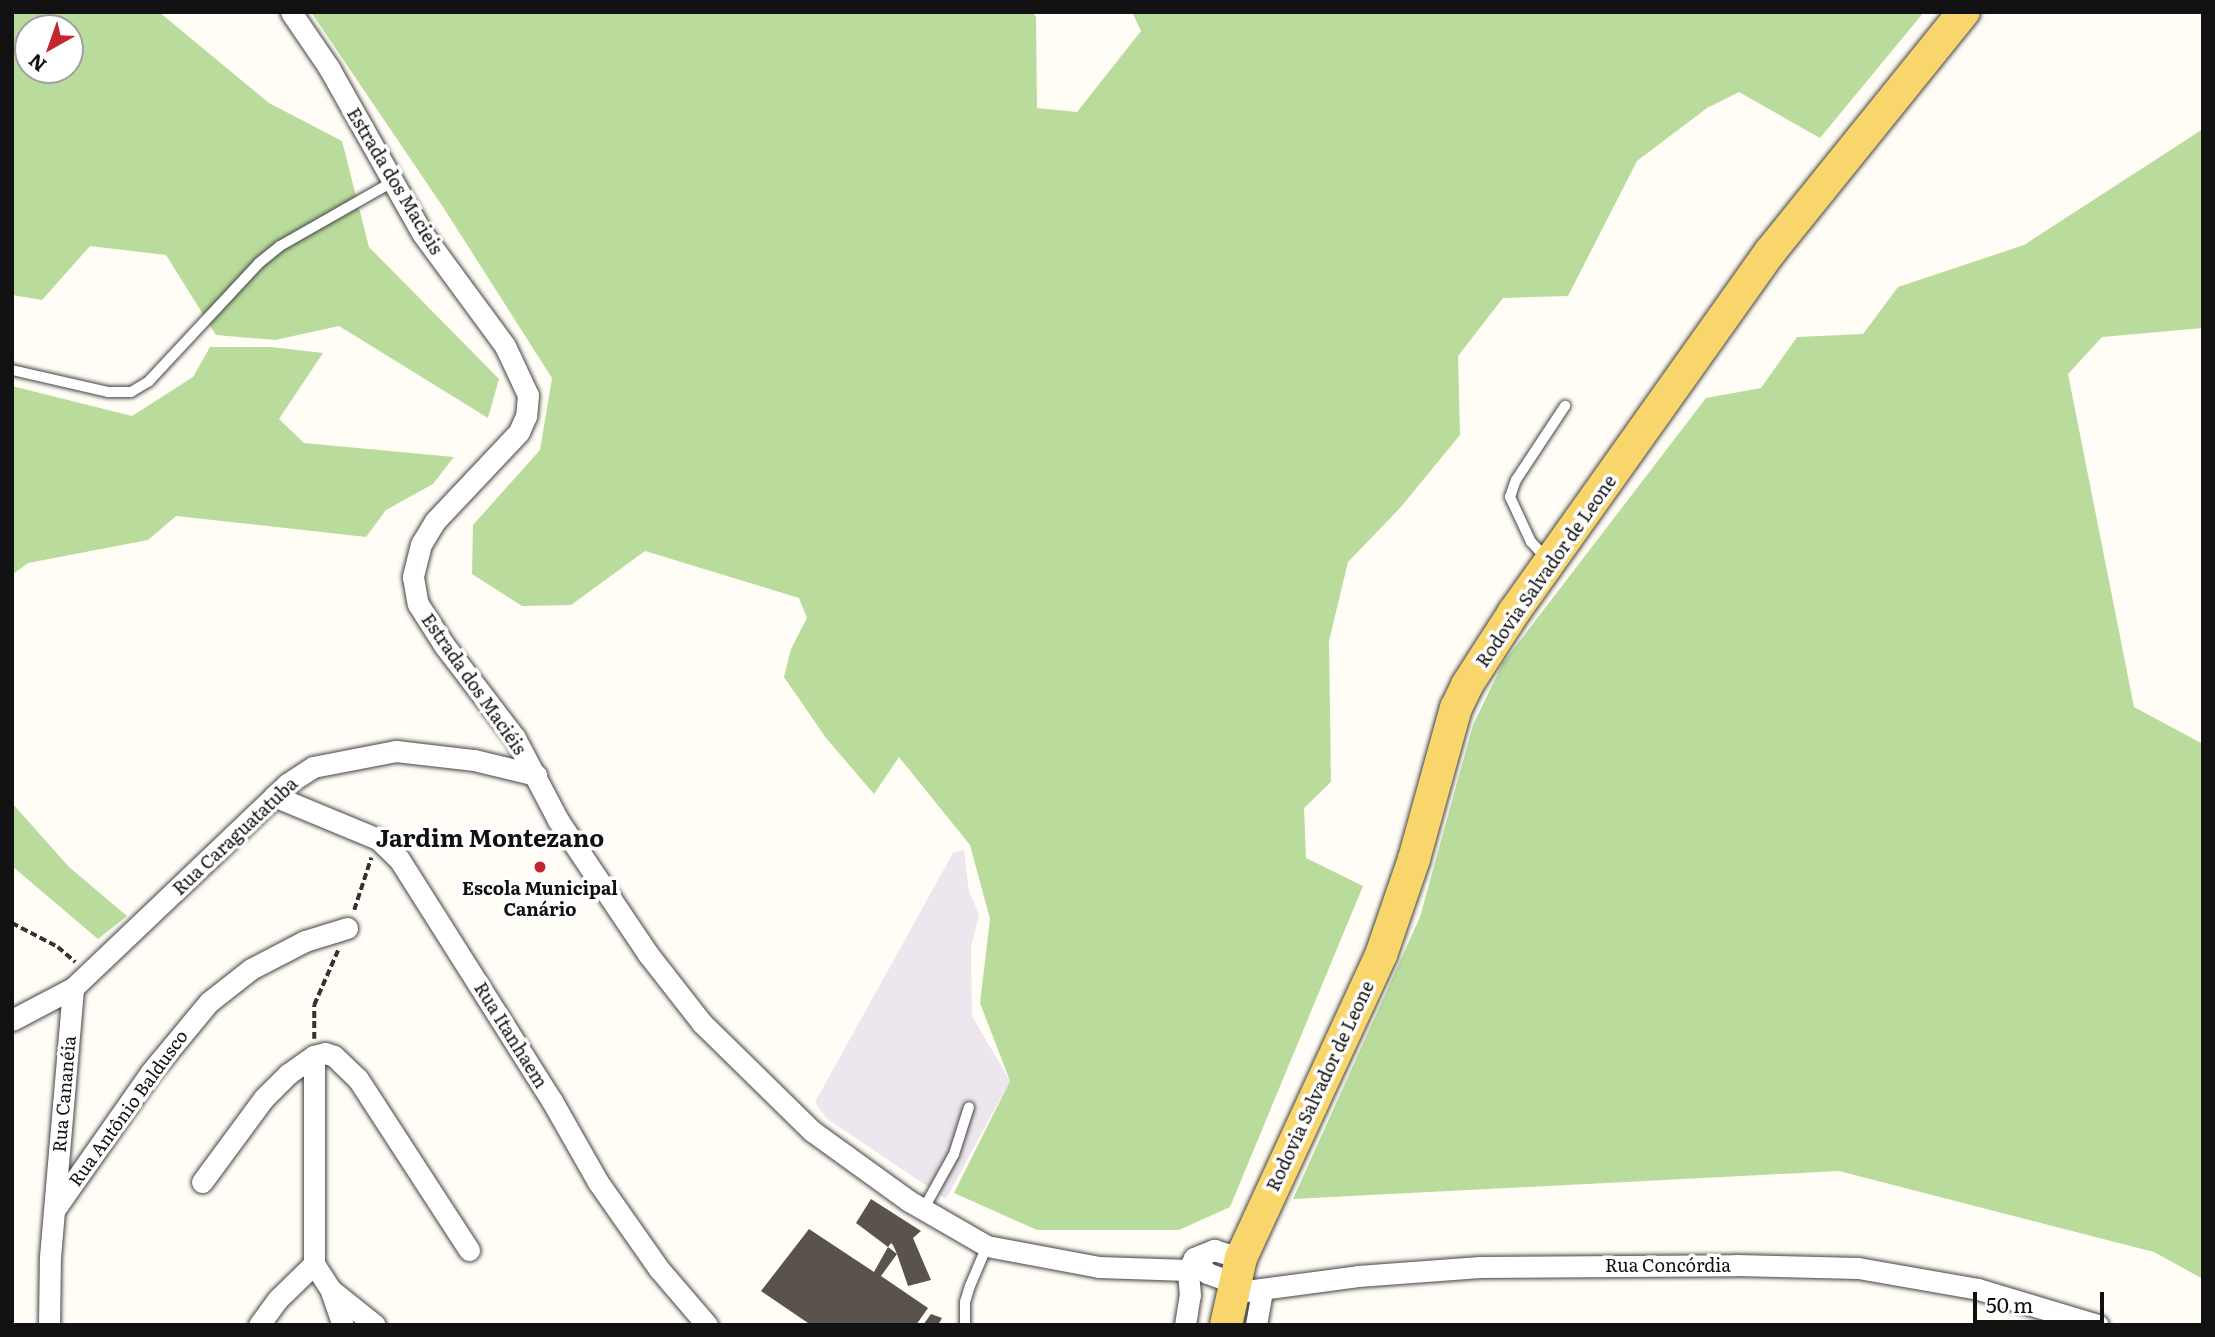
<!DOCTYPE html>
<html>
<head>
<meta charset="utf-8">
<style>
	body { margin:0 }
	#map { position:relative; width:2215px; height:1337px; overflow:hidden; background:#fffdf5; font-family:Literata,serif }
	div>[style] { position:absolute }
	.industrial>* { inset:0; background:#eee6ef }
	.forest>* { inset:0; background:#b9dc9c }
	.building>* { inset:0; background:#5a524d }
	.path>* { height:3.5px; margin-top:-1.75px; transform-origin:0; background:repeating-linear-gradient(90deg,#333 0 7px,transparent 0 10.5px) }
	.roads { filter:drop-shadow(0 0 2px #444) drop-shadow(0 0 2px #444) }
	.lane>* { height:10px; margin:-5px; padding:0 5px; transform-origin:5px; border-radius:5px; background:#fff }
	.street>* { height:21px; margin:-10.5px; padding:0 10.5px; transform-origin:10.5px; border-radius:10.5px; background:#fff }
	.primary>* { height:32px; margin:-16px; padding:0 16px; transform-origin:16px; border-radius:16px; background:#f9d66b }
	.dots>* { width:19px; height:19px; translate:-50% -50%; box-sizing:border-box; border:4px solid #fff; border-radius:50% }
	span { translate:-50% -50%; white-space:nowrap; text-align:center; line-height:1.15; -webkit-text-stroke:7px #fff; paint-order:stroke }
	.street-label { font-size:18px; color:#111 }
	.poi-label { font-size:18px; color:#111; font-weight:700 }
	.district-label { font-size:24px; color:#111; font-weight:700 }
	.frame { position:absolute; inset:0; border:14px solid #111; pointer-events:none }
	.north { position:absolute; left:14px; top:14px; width:70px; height:70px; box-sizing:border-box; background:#fff; border:2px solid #a0a0a0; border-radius:50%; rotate:220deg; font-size:19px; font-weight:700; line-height:28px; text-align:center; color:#111 }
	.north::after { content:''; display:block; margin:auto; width:24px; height:32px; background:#c4262e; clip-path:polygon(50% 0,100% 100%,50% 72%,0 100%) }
	.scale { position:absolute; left:1973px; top:1292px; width:131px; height:32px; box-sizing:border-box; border:4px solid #111; border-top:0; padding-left:9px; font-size:21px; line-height:24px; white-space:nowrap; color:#111; -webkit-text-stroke:5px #fff; paint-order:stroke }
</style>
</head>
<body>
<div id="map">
	<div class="industrial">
		<div style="clip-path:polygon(964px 850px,969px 892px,979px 914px,971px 948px,972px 1016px,1010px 1081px,946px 1199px,826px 1118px,815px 1102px,953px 853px)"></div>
	</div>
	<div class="forest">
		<div style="clip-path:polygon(evenodd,12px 12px,159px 12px,269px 103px,342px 141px,369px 247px,499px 379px,488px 418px,339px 326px,275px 340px,216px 335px,166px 255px,90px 246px,42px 300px,12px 295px,12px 12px,28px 28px,70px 28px,70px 70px,28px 70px,28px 28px)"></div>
		<div style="clip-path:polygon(311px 12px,1032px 12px,1036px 17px,1037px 108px,1077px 112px,1141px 31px,1132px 12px,1924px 12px,1820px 138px,1739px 92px,1707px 108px,1637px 161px,1568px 296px,1503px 298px,1458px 356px,1460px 435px,1400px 508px,1348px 562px,1329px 641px,1331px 782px,1304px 808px,1306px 858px,1363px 886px,1230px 1207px,1179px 1230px,1037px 1230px,954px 1193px,1010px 1081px,980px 1003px,990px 919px,970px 845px,899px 757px,874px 794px,826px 738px,784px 677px,791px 649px,807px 618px,799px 598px,645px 551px,571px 605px,522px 606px,472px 574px,473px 525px,540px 450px,552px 378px,445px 210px)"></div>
		<div style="clip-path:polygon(2203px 129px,2203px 328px,2102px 337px,2068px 374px,2134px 707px,2203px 744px,2203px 1279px,2154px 1252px,1839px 1171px,1293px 1199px,1420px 917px,1473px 725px,1503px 663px,1706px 398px,1761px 388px,1797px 337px,1863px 334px,1898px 287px,2024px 245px)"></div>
		<div style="clip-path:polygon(210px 347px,271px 347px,323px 353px,279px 419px,304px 443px,454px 457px,433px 484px,386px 510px,366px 537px,176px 516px,148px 540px,28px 563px,12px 575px,12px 386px,132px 416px,193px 377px)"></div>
		<div style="clip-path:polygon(12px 803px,69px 867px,127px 916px,98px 939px,12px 866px)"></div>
	</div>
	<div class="building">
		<div style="clip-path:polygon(871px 1199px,921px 1231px,913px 1238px,931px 1280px,908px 1286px,897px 1254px,881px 1276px,928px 1308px,916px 1325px,811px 1325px,761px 1291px,809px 1229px,874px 1272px,888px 1247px,897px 1254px,893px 1245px,891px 1243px,888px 1247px,856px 1223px)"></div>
		<div style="clip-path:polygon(931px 1314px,942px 1318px,938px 1325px,923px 1325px)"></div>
	</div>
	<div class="path">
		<div style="left:354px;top:910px;width:55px;rotate:-71.9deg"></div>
		<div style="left:12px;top:923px;width:52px;rotate:27.6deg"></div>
		<div style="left:58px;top:947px;width:23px;rotate:41deg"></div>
		<div style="left:314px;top:1039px;width:34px;rotate:-90deg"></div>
		<div style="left:314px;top:1005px;width:60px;rotate:-66.4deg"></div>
	</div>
	<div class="roads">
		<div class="lane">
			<div style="left:12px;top:370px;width:98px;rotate:12.9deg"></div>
			<div style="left:108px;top:392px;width:23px"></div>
			<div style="left:131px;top:392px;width:21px;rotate:-31deg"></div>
			<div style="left:149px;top:381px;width:161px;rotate:-47deg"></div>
			<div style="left:259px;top:263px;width:27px;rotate:-39deg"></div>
			<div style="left:280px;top:246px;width:131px;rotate:-29.7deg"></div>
			<div style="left:1547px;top:559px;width:23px;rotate:-133deg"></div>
			<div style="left:1531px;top:542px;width:50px;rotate:-115deg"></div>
			<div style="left:1510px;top:497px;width:18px;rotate:-71deg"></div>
			<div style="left:1516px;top:480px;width:89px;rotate:-56.5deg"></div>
			<div style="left:923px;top:1210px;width:64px;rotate:-61deg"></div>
			<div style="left:954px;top:1154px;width:49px;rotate:-72.3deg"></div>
			<div style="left:965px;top:1325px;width:23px;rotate:-90deg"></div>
			<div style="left:965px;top:1302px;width:17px;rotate:-73deg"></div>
			<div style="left:970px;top:1286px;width:43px;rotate:-67deg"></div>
		</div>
		<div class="street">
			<div style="left:291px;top:12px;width:68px;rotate:55.8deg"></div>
			<div style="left:329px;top:68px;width:189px;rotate:60.6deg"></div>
			<div style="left:422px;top:233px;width:140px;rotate:53.7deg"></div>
			<div style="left:505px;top:346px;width:54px;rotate:64.9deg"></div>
			<div style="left:528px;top:395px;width:21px;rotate:95deg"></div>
			<div style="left:526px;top:416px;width:17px;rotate:114deg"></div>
			<div style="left:519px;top:432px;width:122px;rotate:133.3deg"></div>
			<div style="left:435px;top:521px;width:27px;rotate:121deg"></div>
			<div style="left:421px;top:544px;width:34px;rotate:104deg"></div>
			<div style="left:413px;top:577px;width:27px;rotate:80deg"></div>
			<div style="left:418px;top:604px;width:49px;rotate:57.6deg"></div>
			<div style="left:444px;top:645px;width:117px;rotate:52.6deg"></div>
			<div style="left:515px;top:738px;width:93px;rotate:62.3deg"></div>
			<div style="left:558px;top:820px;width:161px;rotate:56.1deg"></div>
			<div style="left:648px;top:954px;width:88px;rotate:52deg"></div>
			<div style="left:702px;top:1023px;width:154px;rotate:44.5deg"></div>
			<div style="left:812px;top:1131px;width:120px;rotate:35.8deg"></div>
			<div style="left:909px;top:1201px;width:90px;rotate:30deg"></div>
			<div style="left:987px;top:1246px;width:114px;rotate:10.6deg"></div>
			<div style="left:1099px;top:1267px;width:89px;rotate:1.9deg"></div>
			<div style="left:1188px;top:1270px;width:13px;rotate:-63deg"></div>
			<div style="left:1194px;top:1258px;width:22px;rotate:-22deg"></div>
			<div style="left:1214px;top:1250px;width:28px;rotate:17deg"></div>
			<div style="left:274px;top:796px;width:113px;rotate:22.5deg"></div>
			<div style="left:378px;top:839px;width:29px;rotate:44deg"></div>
			<div style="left:399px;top:859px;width:286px;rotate:57.7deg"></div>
			<div style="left:552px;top:1101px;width:93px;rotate:60.4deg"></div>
			<div style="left:598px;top:1182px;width:106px;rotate:55deg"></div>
			<div style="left:659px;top:1269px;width:74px;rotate:49.4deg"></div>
			<div style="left:12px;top:1020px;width:69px;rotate:-27.7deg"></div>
			<div style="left:73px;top:988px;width:296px;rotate:-43.6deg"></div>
			<div style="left:287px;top:784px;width:31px;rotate:-33deg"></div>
			<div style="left:313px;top:767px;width:85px;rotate:-10.9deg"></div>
			<div style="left:396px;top:751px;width:79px;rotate:6.6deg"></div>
			<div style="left:474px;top:760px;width:64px;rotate:13.6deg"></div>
			<div style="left:202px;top:1182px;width:104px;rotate:-53.6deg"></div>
			<div style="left:264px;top:1098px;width:34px;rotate:-45deg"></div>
			<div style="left:288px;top:1074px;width:32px;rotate:-35deg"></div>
			<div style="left:55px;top:1209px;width:167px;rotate:-55deg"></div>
			<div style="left:151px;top:1072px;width:91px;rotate:-50.4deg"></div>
			<div style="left:209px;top:1002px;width:53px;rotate:-38.2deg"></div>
			<div style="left:251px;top:969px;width:61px;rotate:-27.4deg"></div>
			<div style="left:305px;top:941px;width:44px;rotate:-17.2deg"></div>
			<div style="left:1194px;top:1258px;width:20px;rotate:49deg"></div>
			<div style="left:1207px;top:1273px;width:29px;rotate:20deg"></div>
			<div style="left:314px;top:1264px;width:208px;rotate:-90deg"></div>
			<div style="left:314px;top:1056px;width:11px;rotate:-15deg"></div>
			<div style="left:325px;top:1053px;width:9px;rotate:18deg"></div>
			<div style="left:334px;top:1056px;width:33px;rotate:44deg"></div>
			<div style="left:358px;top:1079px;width:204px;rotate:57deg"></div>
			<div style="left:314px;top:1264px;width:31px;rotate:57deg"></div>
			<div style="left:331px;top:1290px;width:56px;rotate:38.5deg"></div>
			<div style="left:331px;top:1291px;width:36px;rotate:71deg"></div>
			<div style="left:1231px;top:1293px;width:128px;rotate:-7.6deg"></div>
			<div style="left:1358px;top:1276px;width:122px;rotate:-4.2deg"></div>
			<div style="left:1480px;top:1267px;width:256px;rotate:-0.4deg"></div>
			<div style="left:1736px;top:1265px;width:122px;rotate:1.4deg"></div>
			<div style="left:1858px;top:1268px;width:122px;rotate:9.9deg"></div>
			<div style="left:1978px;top:1289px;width:125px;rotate:16.7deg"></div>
			<div style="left:49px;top:1325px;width:68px;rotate:-89.2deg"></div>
			<div style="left:50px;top:1257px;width:270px;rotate:-85.1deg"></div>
			<div style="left:259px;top:1325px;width:32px;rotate:-54deg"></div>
			<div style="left:278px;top:1299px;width:50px;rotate:-44.2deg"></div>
			<div style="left:1185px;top:1325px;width:30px;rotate:-81deg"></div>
			<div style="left:1190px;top:1295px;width:25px;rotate:-95deg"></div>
			<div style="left:1256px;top:1325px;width:35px;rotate:-80deg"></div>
		</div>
		<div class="primary">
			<div style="left:1226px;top:1325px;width:69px;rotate:-77.4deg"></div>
			<div style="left:1241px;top:1258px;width:334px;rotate:-65.2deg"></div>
			<div style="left:1381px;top:955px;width:102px;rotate:-71deg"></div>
			<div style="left:1414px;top:859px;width:157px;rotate:-74.5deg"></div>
			<div style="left:1456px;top:708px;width:25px;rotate:-64deg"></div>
			<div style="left:1467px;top:685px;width:87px;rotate:-57.2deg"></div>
			<div style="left:1514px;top:612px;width:442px;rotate:-54.6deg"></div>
			<div style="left:1770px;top:252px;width:309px;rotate:-51.1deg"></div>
		</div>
	</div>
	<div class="dots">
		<div style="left:540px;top:867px;background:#c4262e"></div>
	</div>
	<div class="street-label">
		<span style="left:395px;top:181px;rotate:59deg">Estrada dos Macieis</span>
		<span style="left:1546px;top:571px;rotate:-55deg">Rodovia Salvador de Leone</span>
		<span style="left:474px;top:684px;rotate:55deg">Estrada dos Maciéis</span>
		<span style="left:235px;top:836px;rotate:-43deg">Rua Caraguatatuba</span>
		<span style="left:511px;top:1035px;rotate:58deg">Rua Itanhaem</span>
		<span style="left:1320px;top:1086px;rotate:-65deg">Rodovia Salvador de Leone</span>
		<span style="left:64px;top:1094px;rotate:-85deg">Rua Cananéia</span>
		<span style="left:128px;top:1108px;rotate:-54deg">Rua Antônio Baldusco</span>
		<span style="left:1668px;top:1265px">Rua Concórdia</span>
	</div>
	<div class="poi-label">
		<span style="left:540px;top:899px">Escola Municipal<br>Canário</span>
	</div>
	<div class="district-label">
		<span style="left:490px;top:837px">Jardim Montezano</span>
	</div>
	<div class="frame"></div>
	<div class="north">N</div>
	<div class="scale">50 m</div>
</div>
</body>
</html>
